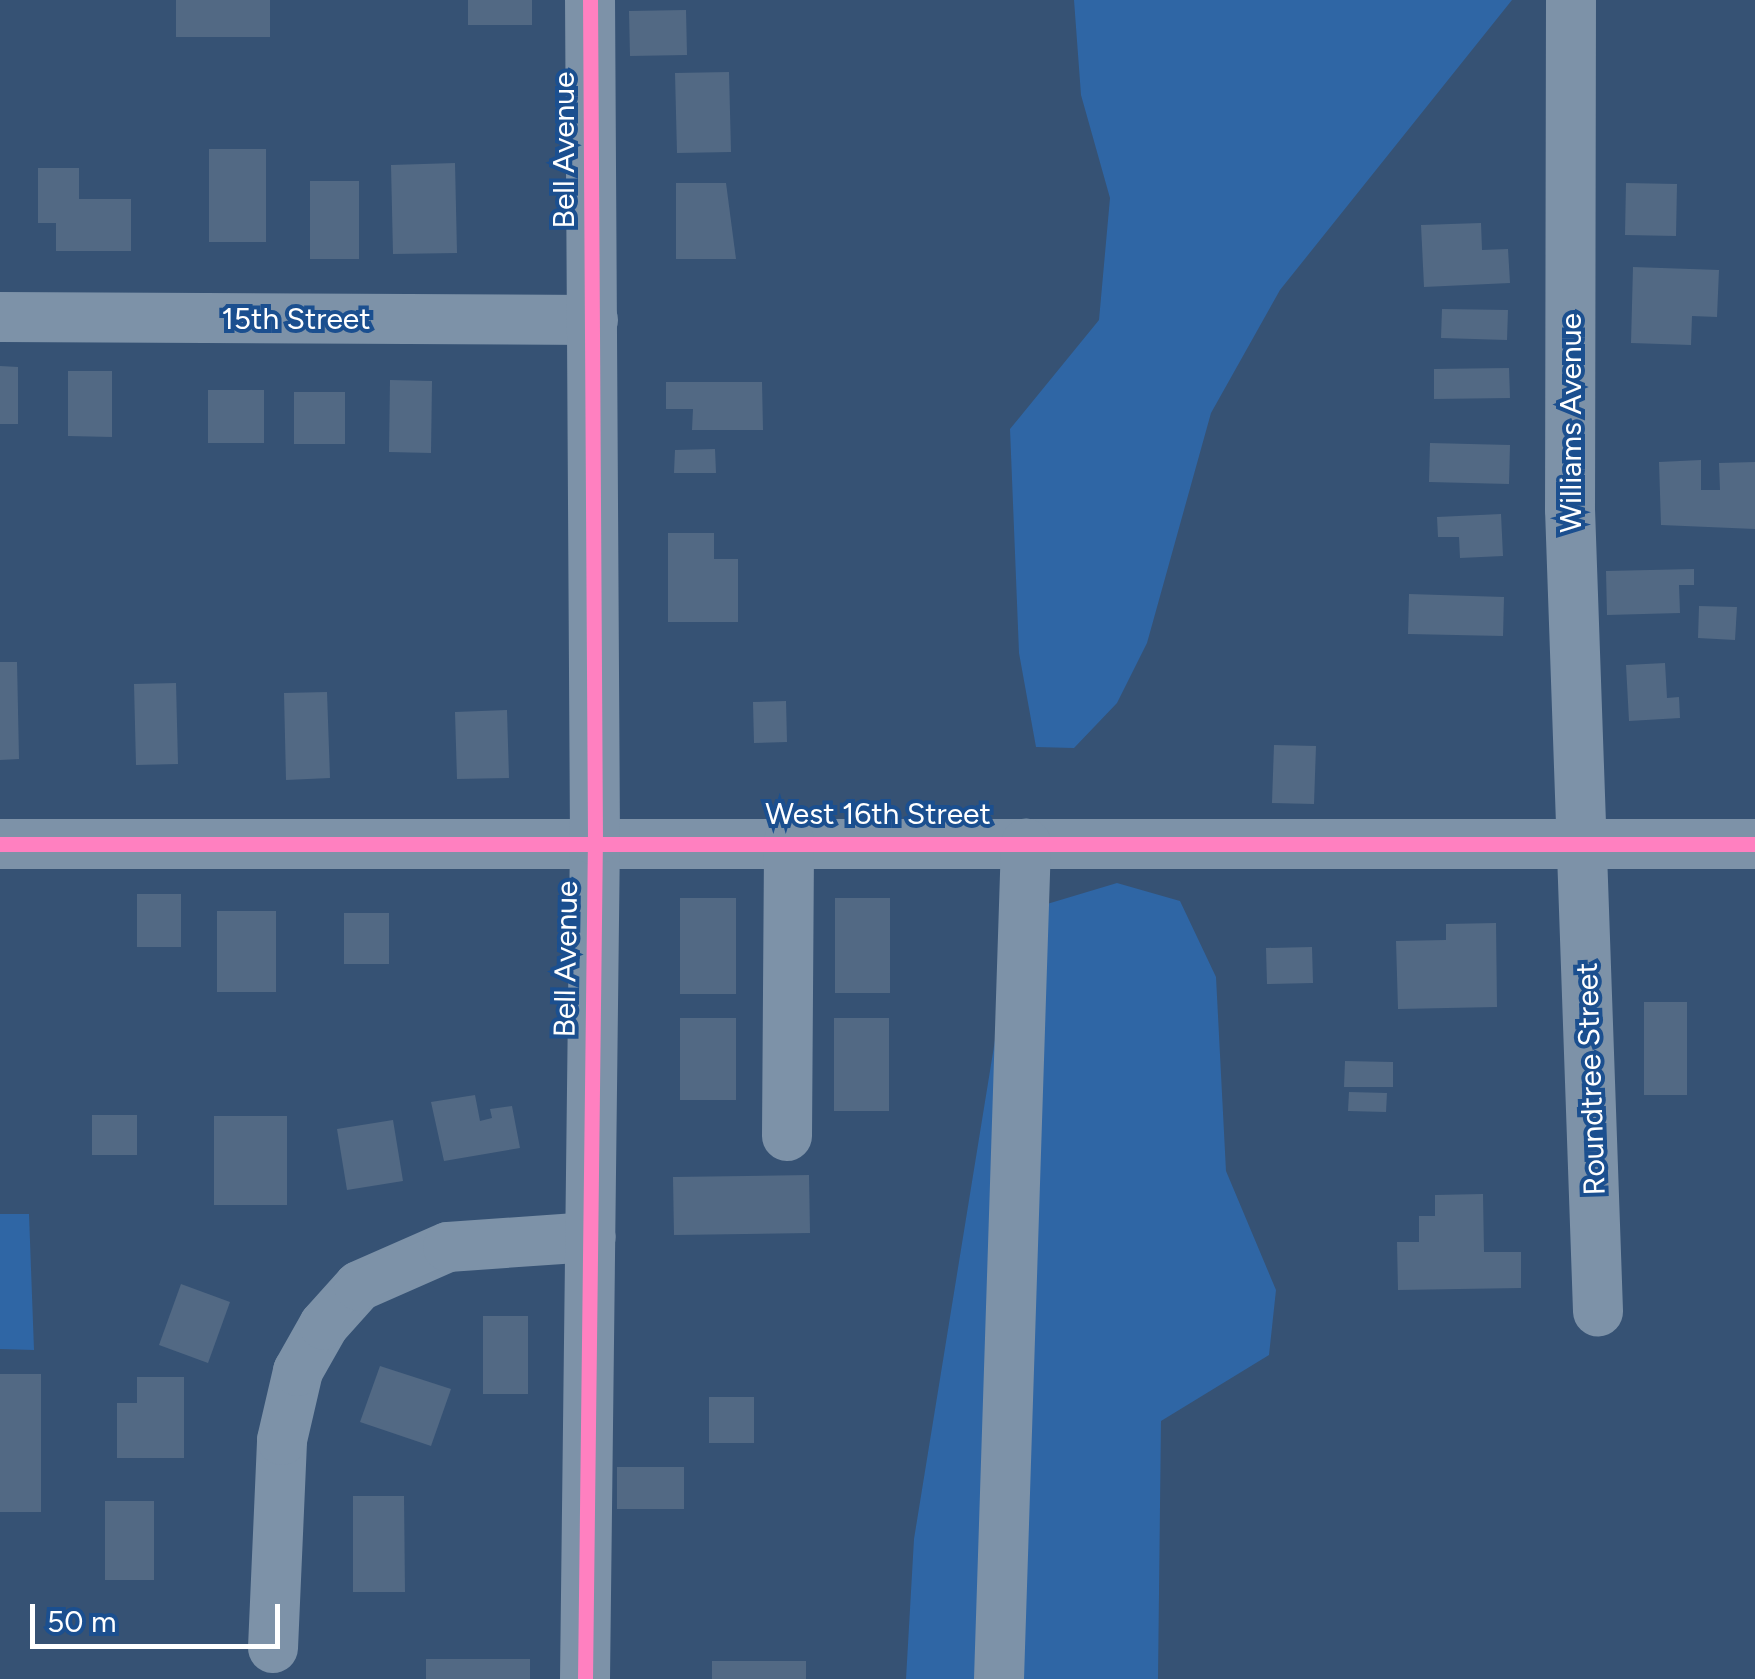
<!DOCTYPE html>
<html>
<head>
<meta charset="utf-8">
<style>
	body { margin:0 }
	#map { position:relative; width:1755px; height:1679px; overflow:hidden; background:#365274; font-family:Figtree,sans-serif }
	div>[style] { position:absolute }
	.green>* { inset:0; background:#2f66a5 }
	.building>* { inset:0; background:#526984 }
	.minor>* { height:50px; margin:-25px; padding:0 25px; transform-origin:25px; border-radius:25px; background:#7d92a8 }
	.cycleway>* { height:15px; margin:-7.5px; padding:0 7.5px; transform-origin:7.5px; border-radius:7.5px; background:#ff80c0 }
	span { translate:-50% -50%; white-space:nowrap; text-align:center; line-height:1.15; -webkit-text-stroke:8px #1b4f8f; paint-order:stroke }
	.street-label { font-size:30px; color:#fff }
	.scale { position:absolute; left:30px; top:1604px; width:250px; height:45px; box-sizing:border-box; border:5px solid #fff; border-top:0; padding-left:12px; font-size:30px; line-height:35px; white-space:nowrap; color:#fff; -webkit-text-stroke:8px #1b4f8f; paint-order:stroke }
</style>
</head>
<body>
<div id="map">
	<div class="green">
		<div style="clip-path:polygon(1074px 0,1512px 0,1280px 290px,1211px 413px,1147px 643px,1117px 703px,1074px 748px,1036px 747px,1019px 653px,1010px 429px,1099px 320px,1110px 198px,1081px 95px)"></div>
		<div style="clip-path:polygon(1117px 883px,1180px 901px,1216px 977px,1226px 1171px,1276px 1290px,1269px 1355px,1161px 1421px,1158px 1679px,906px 1679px,914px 1539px,1008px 960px,1037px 907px)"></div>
		<div style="clip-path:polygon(0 1214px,29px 1214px,34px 1350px,0 1349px)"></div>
	</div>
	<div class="building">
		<div style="clip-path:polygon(176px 0,270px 0,270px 37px,176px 37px)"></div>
		<div style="clip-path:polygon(468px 0,532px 0,532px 25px,468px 25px)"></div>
		<div style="clip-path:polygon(686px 10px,687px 55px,630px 56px,629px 11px)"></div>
		<div style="clip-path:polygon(729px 72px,731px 152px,677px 153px,675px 73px)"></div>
		<div style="clip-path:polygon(209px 149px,266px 149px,266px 242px,209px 242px)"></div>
		<div style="clip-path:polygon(455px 163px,457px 253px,393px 254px,391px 165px)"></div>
		<div style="clip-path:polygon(38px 168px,79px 168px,79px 199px,131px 199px,131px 251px,56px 251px,56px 223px,38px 223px)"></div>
		<div style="clip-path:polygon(310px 181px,359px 181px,359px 259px,310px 259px)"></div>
		<div style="clip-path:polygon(676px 183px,726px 183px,736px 259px,676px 259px)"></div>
		<div style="clip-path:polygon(1626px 183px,1677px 184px,1676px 236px,1625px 235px)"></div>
		<div style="clip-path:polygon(1481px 223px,1482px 250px,1508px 249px,1510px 283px,1424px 287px,1421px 225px)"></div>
		<div style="clip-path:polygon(1633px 267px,1719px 270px,1717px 317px,1692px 316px,1691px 345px,1631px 343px)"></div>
		<div style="clip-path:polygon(1442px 309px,1508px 310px,1507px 340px,1441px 338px)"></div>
		<div style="clip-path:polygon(0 366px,18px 367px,18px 424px,0 424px)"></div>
		<div style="clip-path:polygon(1509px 368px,1510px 398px,1434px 399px,1434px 369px)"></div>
		<div style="clip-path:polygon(68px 371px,112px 371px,112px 437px,68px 436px)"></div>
		<div style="clip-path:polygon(390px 380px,432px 381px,431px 453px,389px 452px)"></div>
		<div style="clip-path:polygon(666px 382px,762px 382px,763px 430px,692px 430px,693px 409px,666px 409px)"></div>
		<div style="clip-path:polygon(208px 390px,264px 390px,264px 443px,208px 443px)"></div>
		<div style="clip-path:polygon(294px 392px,345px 392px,345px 444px,294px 444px)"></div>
		<div style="clip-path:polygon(1430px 443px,1510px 445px,1509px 484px,1429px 482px)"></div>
		<div style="clip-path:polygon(715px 449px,716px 473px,674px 473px,675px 450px)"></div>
		<div style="clip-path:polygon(1701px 460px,1701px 490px,1720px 490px,1719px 463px,1755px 462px,1755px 529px,1661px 525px,1659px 462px)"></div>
		<div style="clip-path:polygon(1501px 514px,1503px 556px,1460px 558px,1459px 537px,1438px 537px,1437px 517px)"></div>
		<div style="clip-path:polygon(668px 533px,714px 533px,714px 559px,738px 559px,738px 622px,668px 622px)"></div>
		<div style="clip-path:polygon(1694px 569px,1694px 585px,1679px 585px,1680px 613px,1607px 615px,1606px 571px)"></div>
		<div style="clip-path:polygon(1409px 594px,1504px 597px,1503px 636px,1408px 634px)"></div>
		<div style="clip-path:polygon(1699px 606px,1737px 607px,1735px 640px,1698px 638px)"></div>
		<div style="clip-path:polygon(0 662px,17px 662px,19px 759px,0 760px)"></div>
		<div style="clip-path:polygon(1665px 663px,1667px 698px,1679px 697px,1680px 718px,1629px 721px,1626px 665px)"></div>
		<div style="clip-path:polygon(176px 683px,178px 764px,136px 765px,134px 684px)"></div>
		<div style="clip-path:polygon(327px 692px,330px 778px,286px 780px,284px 693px)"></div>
		<div style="clip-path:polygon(786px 701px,787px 742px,754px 743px,753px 702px)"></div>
		<div style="clip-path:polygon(507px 710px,509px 778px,457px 779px,455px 712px)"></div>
		<div style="clip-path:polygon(1274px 745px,1316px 746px,1314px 804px,1272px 803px)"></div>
		<div style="clip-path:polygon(137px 894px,181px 894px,181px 947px,137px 947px)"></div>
		<div style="clip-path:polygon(680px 898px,736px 898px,736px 994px,680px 994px)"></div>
		<div style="clip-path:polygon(835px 898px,890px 898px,890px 993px,835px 993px)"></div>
		<div style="clip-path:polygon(217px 911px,276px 911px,276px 992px,217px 992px)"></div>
		<div style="clip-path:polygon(344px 913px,389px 913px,389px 964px,344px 964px)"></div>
		<div style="clip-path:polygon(1496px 923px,1497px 1007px,1398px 1009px,1396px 941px,1446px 940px,1446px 924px)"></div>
		<div style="clip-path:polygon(1312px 947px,1313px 983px,1267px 984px,1266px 948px)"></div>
		<div style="clip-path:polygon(1644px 1002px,1687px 1002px,1687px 1095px,1644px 1095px)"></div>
		<div style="clip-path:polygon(680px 1018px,736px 1018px,736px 1100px,680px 1100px)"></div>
		<div style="clip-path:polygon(834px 1018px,889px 1018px,889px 1111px,834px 1111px)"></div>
		<div style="clip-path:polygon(1345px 1061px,1393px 1062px,1393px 1087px,1344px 1087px)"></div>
		<div style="clip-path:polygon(1349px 1092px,1387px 1093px,1386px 1112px,1348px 1111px)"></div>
		<div style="clip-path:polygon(475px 1095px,480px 1121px,492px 1118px,490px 1109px,512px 1106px,520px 1148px,444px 1161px,431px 1102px)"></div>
		<div style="clip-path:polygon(92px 1115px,137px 1115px,137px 1155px,92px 1155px)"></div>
		<div style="clip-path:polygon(214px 1116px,287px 1116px,287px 1205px,214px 1205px)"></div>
		<div style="clip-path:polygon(393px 1120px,403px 1181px,347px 1190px,337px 1129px)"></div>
		<div style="clip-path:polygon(809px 1175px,810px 1233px,674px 1235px,673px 1177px)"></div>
		<div style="clip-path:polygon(1483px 1194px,1484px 1252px,1521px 1252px,1521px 1288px,1398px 1290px,1397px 1242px,1419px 1242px,1419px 1216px,1435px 1216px,1435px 1195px)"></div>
		<div style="clip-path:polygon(181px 1284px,230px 1302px,208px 1363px,159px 1345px)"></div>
		<div style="clip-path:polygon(483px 1316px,528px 1316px,528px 1394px,483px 1394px)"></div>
		<div style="clip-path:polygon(380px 1366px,451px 1389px,431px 1446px,360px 1422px)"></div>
		<div style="clip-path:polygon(0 1374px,41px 1374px,41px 1512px,0 1512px)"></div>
		<div style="clip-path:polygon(137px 1377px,184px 1377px,184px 1458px,117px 1458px,117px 1403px,137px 1403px)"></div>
		<div style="clip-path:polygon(709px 1397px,754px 1397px,754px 1443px,709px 1443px)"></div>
		<div style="clip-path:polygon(617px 1467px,684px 1467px,684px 1509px,617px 1509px)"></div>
		<div style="clip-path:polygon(353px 1496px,404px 1496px,405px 1592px,353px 1592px)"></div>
		<div style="clip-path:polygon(105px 1501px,154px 1501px,154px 1580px,105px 1580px)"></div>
		<div style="clip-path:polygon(426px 1659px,530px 1659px,530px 1679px,426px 1679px)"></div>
		<div style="clip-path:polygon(712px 1661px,806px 1661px,806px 1679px,712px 1679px)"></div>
	</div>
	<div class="minor">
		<div style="left:1571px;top:0;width:509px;rotate:90.11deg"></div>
		<div style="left:1570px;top:509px;width:803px;rotate:88deg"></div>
		<div style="left:0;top:317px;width:593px;rotate:0.29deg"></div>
		<div style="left:0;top:844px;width:1755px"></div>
		<div style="left:787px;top:1136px;width:295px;rotate:-89.6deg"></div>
		<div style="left:273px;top:1648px;width:208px;rotate:-87.5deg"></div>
		<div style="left:282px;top:1440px;width:71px;rotate:-76.9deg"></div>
		<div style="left:298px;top:1371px;width:53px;rotate:-60.5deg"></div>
		<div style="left:324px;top:1325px;width:52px;rotate:-48.1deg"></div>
		<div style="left:359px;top:1286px;width:97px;rotate:-23.7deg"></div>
		<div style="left:448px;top:1247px;width:143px;rotate:-4deg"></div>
		<div style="left:585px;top:1679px;width:839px;rotate:-89.32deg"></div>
		<div style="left:595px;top:840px;width:840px;rotate:-90.34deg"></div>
		<div style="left:999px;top:1679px;width:836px;rotate:-88.15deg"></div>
	</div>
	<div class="cycleway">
		<div style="left:0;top:844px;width:1755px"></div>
		<div style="left:585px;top:1679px;width:839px;rotate:-89.32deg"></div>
		<div style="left:595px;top:840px;width:840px;rotate:-90.34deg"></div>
	</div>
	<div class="street-label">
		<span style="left:564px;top:150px;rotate:-90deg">Bell Avenue</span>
		<span style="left:296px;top:319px">15th Street</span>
		<span style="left:1571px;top:423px;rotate:-90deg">Williams Avenue</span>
		<span style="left:878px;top:814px">West 16th Street</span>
		<span style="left:566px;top:959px;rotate:-89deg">Bell Avenue</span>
		<span style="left:1591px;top:1079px;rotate:-92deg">Roundtree Street</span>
	</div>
	<div class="scale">50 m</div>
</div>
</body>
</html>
